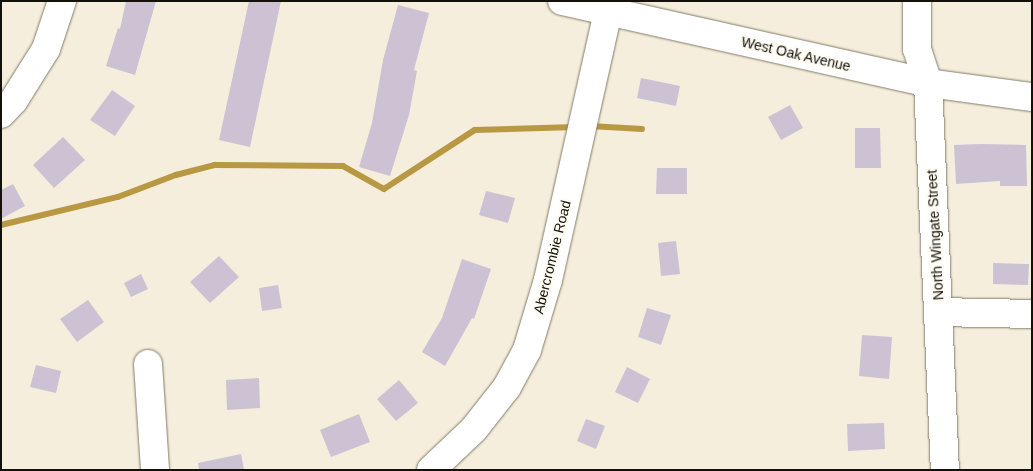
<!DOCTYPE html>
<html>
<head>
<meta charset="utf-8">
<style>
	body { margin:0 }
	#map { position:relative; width:1033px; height:471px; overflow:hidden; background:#f6eedc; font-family:Arial,sans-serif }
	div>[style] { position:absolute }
	.stream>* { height:5.5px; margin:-2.75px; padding:0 2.75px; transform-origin:2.75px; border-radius:2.75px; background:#b89843 }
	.building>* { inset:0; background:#ccc2d3 }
	.roads { filter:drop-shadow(0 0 1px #827b6a) drop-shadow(0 0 1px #827b6a) }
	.minor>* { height:28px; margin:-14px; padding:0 14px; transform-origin:14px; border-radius:14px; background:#fff }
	span { translate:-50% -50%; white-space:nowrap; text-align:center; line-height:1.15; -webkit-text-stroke:4.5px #fffcf4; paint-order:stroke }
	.street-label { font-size:14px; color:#14110b }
	.frame { position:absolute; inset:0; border:2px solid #14110b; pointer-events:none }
</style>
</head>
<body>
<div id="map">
	<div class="stream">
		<div style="left:590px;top:126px;width:52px;rotate:3.3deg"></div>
		<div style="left:1px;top:225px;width:120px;rotate:-13.5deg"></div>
		<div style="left:118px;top:197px;width:62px;rotate:-20.8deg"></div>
		<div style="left:176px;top:175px;width:40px;rotate:-14.4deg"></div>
		<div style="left:215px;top:165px;width:128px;rotate:0.4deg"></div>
		<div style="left:343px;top:166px;width:47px;rotate:29.3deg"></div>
		<div style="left:384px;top:189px;width:108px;rotate:-33deg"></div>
		<div style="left:475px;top:130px;width:100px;rotate:-1.7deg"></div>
	</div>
	<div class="building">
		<div style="clip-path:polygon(126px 1px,156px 1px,135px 75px,106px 66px,118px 28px,120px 29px)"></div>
		<div style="clip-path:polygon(249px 1px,281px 1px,250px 147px,219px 140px)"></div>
		<div style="clip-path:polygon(398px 5px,429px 13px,414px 70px,417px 71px,409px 115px,390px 176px,359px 167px,372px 123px,383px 60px)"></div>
		<div style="clip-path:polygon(641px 78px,680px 86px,676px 106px,637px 98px)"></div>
		<div style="clip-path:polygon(112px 90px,135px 106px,115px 136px,90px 120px)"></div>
		<div style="clip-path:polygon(790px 105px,803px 128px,781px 140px,768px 117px)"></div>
		<div style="clip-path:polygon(855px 128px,880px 128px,881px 168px,855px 168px)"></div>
		<div style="clip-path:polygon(63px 137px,85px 160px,54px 188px,33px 165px)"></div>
		<div style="clip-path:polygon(981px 144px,1026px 145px,1027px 186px,1000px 186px,1000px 181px,956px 184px,954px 145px)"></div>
		<div style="clip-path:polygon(657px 168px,687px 168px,687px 194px,656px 194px)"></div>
		<div style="clip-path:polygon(13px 184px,25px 206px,1px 219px,1px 190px)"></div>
		<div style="clip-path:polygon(486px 191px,515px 198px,508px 223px,479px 215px)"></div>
		<div style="clip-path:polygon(676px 241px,680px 274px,661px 276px,658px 243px)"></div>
		<div style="clip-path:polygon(219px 256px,239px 277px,210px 303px,190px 282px)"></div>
		<div style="clip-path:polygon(462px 259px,491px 269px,474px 319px,472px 318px,445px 366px,422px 352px,442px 318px)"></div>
		<div style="clip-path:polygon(993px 263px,1029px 264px,1028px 285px,993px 284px)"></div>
		<div style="clip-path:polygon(141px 274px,148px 289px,131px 297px,124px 283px)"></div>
		<div style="clip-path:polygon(278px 285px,282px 308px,262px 311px,259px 288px)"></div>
		<div style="clip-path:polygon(88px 300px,104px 322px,77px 342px,60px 319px)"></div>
		<div style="clip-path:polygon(647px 308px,671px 315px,661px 345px,638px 337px)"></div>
		<div style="clip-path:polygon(862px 335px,892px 337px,889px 379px,859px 376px)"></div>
		<div style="clip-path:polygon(36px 365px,61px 371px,56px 393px,30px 387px)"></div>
		<div style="clip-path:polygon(627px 367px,650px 379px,638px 403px,615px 392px)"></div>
		<div style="clip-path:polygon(259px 378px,260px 408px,227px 410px,226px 380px)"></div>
		<div style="clip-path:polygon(399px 380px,418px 403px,396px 421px,377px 399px)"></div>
		<div style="clip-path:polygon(359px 414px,370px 442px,331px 457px,320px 430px)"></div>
		<div style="clip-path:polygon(586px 419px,605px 426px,596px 449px,577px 441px)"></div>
		<div style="clip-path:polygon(884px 423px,885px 449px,848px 451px,847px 424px)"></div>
		<div style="clip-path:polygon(241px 454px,244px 470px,199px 470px,198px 463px)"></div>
	</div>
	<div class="roads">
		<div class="minor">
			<div style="left:562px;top:1px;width:375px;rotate:12.6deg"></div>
			<div style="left:928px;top:83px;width:105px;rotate:7.7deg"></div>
			<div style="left:917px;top:1px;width:48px;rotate:90deg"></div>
			<div style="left:917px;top:49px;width:36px;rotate:72deg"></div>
			<div style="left:928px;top:83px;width:387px;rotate:87.5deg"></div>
			<div style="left:1px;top:114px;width:19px;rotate:-47deg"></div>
			<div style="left:14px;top:100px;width:60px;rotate:-57.9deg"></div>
			<div style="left:46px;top:49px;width:51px;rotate:-71.6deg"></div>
			<div style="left:938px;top:312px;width:94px;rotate:1.2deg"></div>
			<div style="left:148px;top:364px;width:106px;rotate:86.2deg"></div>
			<div style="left:431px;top:470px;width:59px;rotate:-43.6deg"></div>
			<div style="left:474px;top:429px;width:53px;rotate:-51.8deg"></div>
			<div style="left:507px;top:387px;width:42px;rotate:-61.6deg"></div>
			<div style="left:527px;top:350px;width:73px;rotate:-73.3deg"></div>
			<div style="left:548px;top:280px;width:275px;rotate:-77.4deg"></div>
		</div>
	</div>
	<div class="street-label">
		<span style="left:796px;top:54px;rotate:13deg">West Oak Avenue</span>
		<span style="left:935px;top:235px;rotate:-93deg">North Wingate Street</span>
		<span style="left:552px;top:257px;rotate:-76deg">Abercrombie Road</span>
	</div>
	<div class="frame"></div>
</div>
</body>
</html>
